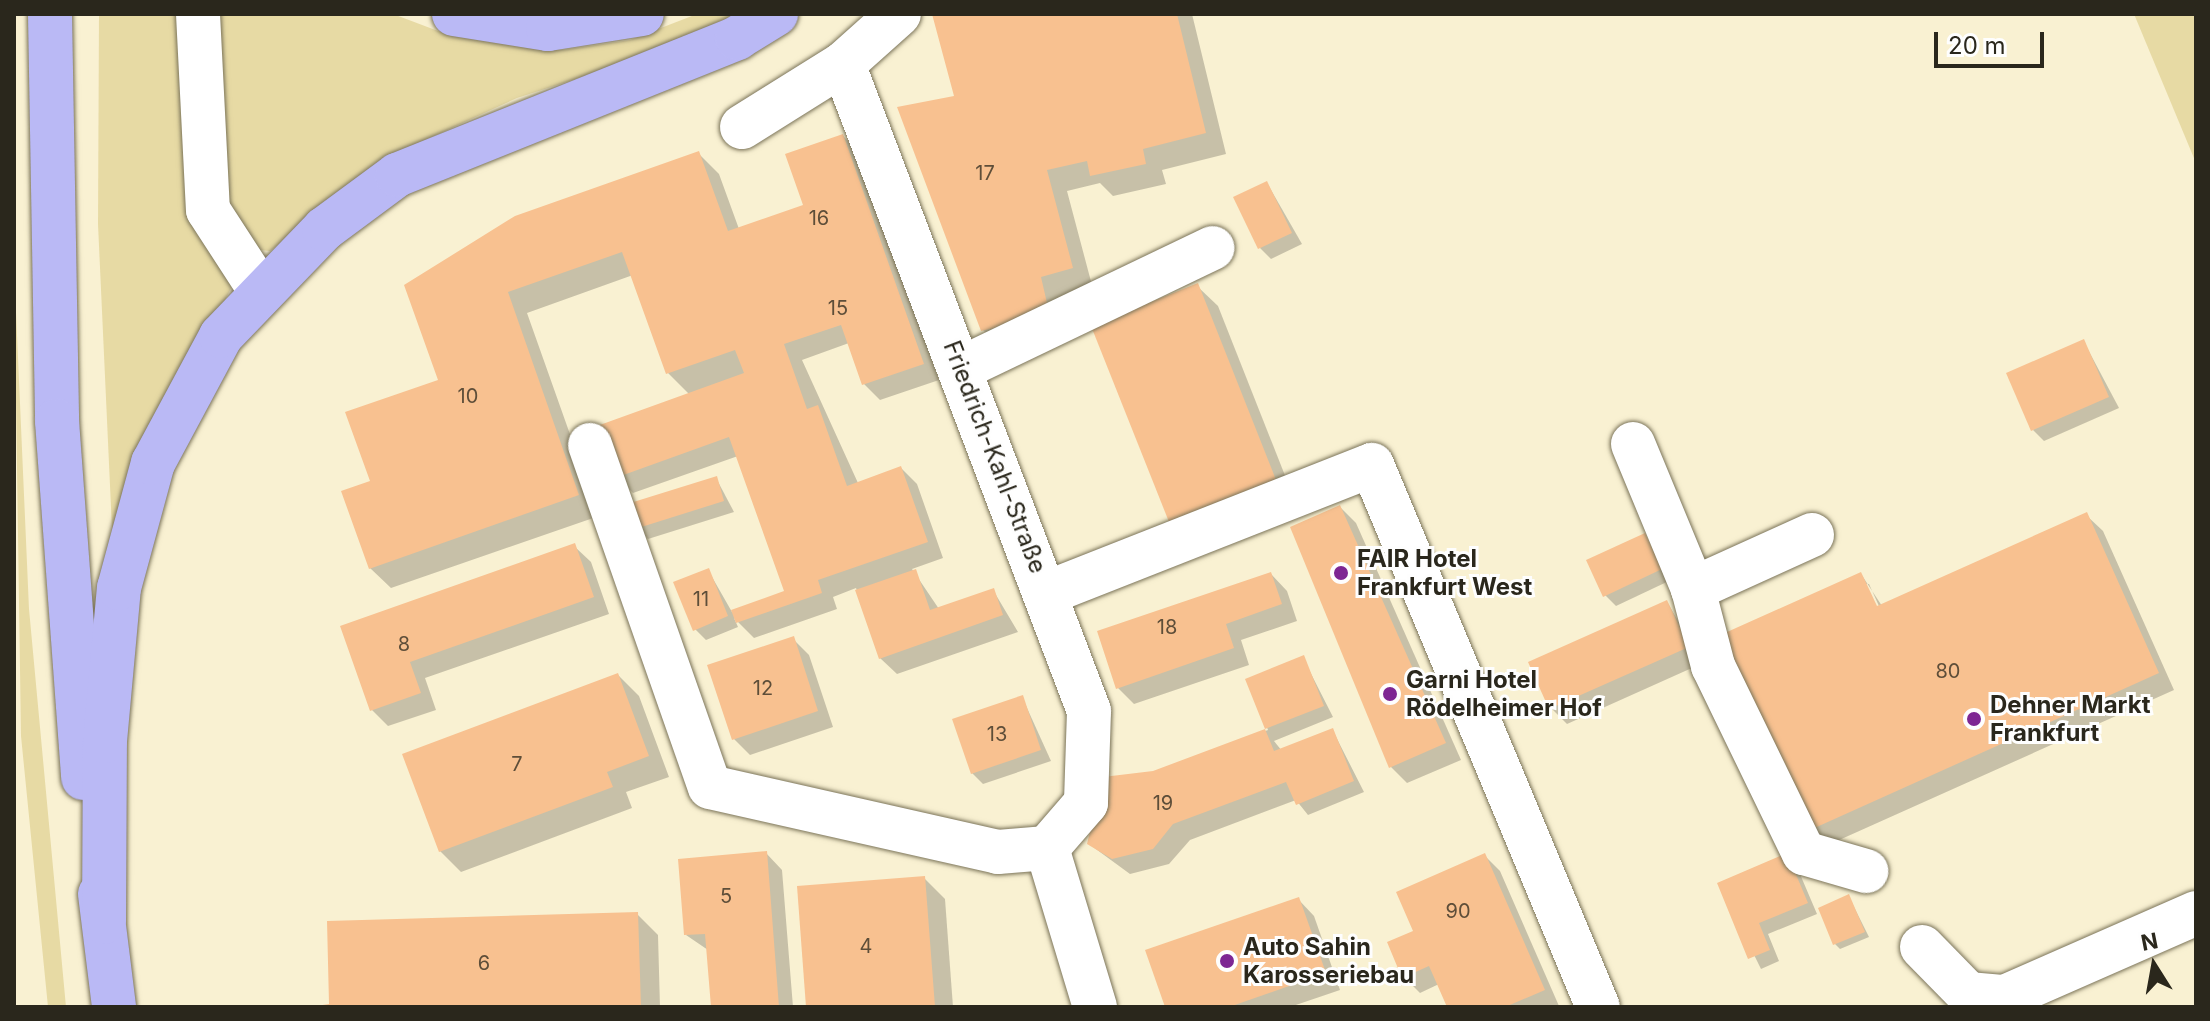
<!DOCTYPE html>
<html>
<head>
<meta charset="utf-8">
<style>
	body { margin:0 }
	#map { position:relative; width:2210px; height:1021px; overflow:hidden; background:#f9f1d2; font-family:Inter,sans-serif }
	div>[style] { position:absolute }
	.green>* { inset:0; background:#e7daa4 }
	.shadow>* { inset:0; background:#0003 }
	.building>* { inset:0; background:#f8c190 }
	.roads { filter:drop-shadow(0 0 2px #7b7459) drop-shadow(0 0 2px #7b7459) }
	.minor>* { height:44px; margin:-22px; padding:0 22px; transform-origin:22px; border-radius:22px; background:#fff }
	.highway>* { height:44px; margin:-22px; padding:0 22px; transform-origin:22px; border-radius:22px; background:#bab9f5 }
	.dots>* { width:22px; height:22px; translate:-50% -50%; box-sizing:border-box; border:4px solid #fefefe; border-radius:50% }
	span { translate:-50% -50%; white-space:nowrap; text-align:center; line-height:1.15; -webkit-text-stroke:6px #fefefe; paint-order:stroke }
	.number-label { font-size:20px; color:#5e4e39 }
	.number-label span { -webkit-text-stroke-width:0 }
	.street-label { font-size:24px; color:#2a271c }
	.poi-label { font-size:24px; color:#2a271c; font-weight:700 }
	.left { translate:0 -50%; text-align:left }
	.frame { position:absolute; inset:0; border:16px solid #2a271c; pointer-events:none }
	.north { position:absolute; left:2114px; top:925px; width:80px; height:80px; -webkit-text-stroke:6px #fefefe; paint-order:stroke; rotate:349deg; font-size:22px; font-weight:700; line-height:32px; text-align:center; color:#2a271c }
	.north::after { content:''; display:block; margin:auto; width:28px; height:36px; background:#2a271c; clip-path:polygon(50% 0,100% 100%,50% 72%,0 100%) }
	.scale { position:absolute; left:1934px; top:32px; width:110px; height:36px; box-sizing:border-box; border:4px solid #2a271c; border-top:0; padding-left:10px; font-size:24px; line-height:28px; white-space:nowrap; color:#2a271c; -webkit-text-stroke:6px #fefefe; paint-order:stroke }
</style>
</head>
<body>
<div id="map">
	<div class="green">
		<div style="clip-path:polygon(99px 14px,181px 14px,233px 284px,112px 529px,98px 224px)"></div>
		<div style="clip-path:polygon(214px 14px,393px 14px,446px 34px,562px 50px,630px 40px,697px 14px,736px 14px,622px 64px,517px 98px,388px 157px,270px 251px,260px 250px,223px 206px)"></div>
		<div style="clip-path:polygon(2134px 14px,2196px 14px,2196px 163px)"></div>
		<div style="clip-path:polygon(14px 266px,29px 609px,66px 1007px,48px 1007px,21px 736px)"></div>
	</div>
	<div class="shadow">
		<div style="clip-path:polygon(934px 14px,1192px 14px,1226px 154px,1162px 170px,1166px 184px,1113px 196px,1100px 183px,1067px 191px,1093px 289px,1004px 351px,983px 330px,956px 98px)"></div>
		<div style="clip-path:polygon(843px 136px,859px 152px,939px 380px,880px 400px,864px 384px,849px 343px,802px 360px,858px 483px,901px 468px,917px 484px,943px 558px,912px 569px,939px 609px,993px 590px,1018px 632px,897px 674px,880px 658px,856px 588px,833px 597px,837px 609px,754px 638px,734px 618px,738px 627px,706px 640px,695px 629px,708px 570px,732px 612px,787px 592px,738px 456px,633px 493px,617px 477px,690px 395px,668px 373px,633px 275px,527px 313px,599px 516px,391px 588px,370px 568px,372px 482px,441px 381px,407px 285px,698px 153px,719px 174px,739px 229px,806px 206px)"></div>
		<div style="clip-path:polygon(1267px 183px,1302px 244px,1271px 259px,1260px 248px)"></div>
		<div style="clip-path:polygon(1197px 286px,1218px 306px,1299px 511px,1195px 552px)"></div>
		<div style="clip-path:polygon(2084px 342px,2119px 408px,2044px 441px,2033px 430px)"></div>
		<div style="clip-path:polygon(716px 478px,734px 512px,648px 539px,637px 528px)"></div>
		<div style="clip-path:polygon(1340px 507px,1356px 523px,1461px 760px,1407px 783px,1391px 767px)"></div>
		<div style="clip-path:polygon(evenodd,2086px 515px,2103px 531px,2174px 690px,1828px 845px,1811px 829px,1861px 574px,1882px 606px,2086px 515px,1865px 584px,1869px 584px,1883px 615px,1880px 616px,1865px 584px)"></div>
		<div style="clip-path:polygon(1644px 535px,1671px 580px,1616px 606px,1605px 595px)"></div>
		<div style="clip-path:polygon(574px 546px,591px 562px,609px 614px,425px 678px,436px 710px,388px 726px,372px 710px,343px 627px)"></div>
		<div style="clip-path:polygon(1271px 574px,1287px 591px,1297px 621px,1241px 640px,1249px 665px,1134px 704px,1118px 688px)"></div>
		<div style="clip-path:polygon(1667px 602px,1703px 663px,1567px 724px,1551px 708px)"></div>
		<div style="clip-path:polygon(793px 639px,809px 655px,833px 727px,750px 755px,734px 739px)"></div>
		<div style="clip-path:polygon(1303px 658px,1333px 717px,1274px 741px,1282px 751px,1333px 731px,1364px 792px,1308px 815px,1296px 800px,1190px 840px,1169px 864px,1130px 874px,1089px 844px,1154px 773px,1268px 730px,1248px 680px)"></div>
		<div style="clip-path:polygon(618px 675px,639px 696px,669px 777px,626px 792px,632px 808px,461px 872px,440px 851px)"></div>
		<div style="clip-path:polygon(1022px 697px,1051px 761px,983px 784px,972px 773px)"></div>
		<div style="clip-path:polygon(766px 853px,782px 870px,793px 1007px,713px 1007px,708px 950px,686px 935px)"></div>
		<div style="clip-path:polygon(1484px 855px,1500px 871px,1559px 1006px,1449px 1007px,1439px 984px,1420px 993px,1404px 977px)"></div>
		<div style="clip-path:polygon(1797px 867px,1817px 914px,1768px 934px,1779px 961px,1761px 969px,1719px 884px)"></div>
		<div style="clip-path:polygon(924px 878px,945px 899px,953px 1007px,808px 1007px)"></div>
		<div style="clip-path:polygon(1849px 897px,1869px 937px,1840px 949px,1835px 944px)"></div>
		<div style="clip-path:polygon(1298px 899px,1314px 916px,1340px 990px,1290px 1007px,1167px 1007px)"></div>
		<div style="clip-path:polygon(637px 914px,658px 935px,660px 1007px,294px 1007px,331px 1006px)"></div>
	</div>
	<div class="building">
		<div style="clip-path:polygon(932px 14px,1177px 14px,1206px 133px,1143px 149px,1146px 164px,1090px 176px,1087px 161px,1047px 170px,1073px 268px,1041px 277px,1050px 316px,981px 331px,897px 107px,954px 96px)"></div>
		<div style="clip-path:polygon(843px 134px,924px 364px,862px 385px,841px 325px,784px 344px,807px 409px,818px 405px,847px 486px,901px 466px,928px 542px,818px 580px,822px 593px,736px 623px,731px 610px,784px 591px,729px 437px,615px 478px,597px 426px,744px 373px,735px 350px,666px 374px,622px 252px,508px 292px,579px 495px,369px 569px,341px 491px,370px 481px,345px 412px,438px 380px,404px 285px,515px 216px,699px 151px,728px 231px,803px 205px,785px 154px)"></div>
		<div style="clip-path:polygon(1267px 181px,1292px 233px,1258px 249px,1233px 197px)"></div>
		<div style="clip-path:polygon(1198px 283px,1280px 490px,1173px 532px,1091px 326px)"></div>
		<div style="clip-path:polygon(2084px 339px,2109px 397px,2031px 431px,2006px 373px)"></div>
		<div style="clip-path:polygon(717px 476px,724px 501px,635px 529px,627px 504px)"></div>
		<div style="clip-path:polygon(1340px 505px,1446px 743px,1389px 768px,1290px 527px)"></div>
		<div style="clip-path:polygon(2087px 512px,2159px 673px,1810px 830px,1727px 647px,1727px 632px,1861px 572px,1877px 606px)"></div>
		<div style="clip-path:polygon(1645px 533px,1662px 569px,1603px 597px,1586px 560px)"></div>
		<div style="clip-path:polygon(575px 543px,594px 597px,410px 662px,421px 693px,370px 711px,340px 626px)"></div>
		<div style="clip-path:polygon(709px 568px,728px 616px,693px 631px,673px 582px)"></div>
		<div style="clip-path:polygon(916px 569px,930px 610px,994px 588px,1003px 615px,879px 659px,855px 590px)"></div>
		<div style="clip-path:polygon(1271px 572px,1282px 604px,1226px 624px,1234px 648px,1116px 689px,1097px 631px)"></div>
		<div style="clip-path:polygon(1667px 600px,1689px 647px,1549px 709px,1528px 662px)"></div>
		<div style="clip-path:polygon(794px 636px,818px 711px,732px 740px,707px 665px)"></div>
		<div style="clip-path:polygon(1304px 655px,1324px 706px,1265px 729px,1245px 679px)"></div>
		<div style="clip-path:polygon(618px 673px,649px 756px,607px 772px,613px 787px,439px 852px,402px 754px)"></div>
		<div style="clip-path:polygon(1023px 695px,1041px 750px,971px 774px,952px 719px)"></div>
		<div style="clip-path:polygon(1333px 728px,1354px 781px,1296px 805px,1286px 782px,1173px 824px,1153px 849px,1112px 859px,1087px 844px,1103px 777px,1153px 771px,1265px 729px,1274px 751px)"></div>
		<div style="clip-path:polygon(767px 851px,779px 1007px,711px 1007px,705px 934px,684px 935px,678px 859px)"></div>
		<div style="clip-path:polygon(1485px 853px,1545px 990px,1505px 1007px,1447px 1007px,1429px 966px,1402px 978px,1387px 942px,1413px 931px,1396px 892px)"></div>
		<div style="clip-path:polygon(1787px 853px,1808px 903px,1759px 923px,1770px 950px,1748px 959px,1717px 883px)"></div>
		<div style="clip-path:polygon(925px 876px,935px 1007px,806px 1007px,797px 886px)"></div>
		<div style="clip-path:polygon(1849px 894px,1865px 932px,1833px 945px,1818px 908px)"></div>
		<div style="clip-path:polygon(1299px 897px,1326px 973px,1229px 1007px,1165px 1007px,1145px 950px)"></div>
		<div style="clip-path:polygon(638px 912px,641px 1007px,310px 1007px,329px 1004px,327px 921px)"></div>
	</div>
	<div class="roads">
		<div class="minor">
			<div style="left:198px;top:14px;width:196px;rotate:87.1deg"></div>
			<div style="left:208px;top:210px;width:95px;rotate:57deg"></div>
			<div style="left:843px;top:64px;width:692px;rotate:69.18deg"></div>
			<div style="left:1089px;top:711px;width:92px;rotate:91.9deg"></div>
			<div style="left:1086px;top:803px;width:60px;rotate:130.9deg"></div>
			<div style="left:1047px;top:848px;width:166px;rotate:73.2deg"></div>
			<div style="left:742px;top:127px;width:119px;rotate:-32deg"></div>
			<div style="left:843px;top:64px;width:75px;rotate:-41.8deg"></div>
			<div style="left:960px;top:369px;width:280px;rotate:-25.6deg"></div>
			<div style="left:1633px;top:444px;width:157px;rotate:67.5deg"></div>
			<div style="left:590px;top:445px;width:362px;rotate:70.7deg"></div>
			<div style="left:710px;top:787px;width:295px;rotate:12.7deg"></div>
			<div style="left:998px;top:852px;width:49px;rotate:-4.7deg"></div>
			<div style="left:1812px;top:535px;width:131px;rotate:155.6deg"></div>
			<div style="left:1693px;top:589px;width:80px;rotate:75.4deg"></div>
			<div style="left:1713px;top:666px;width:208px;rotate:64.1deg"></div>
			<div style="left:1804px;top:853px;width:65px;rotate:16.2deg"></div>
			<div style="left:1047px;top:593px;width:349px;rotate:-21.5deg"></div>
			<div style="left:1372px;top:465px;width:587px;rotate:67.37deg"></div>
			<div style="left:1922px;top:947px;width:66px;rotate:45.6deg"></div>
			<div style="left:1968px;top:994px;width:37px;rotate:5deg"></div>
			<div style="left:2005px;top:997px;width:209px;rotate:-23.7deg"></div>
		</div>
		<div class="highway">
			<div style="left:50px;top:14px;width:407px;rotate:89deg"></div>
			<div style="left:57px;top:421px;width:358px;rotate:85.8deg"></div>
			<div style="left:454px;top:14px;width:95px;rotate:9.1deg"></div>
			<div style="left:548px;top:29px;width:95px;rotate:-9.1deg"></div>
			<div style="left:100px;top:894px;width:114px;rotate:82.9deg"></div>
			<div style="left:104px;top:922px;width:181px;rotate:-89.7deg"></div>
			<div style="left:105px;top:741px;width:154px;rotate:-84.8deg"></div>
			<div style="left:119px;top:588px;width:130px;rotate:-74.8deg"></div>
			<div style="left:153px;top:463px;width:144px;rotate:-61.8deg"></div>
			<div style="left:221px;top:336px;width:149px;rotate:-46.1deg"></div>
			<div style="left:324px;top:229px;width:91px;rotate:-36.5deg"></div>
			<div style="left:397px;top:175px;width:367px;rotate:-21.9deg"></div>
			<div style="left:737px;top:38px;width:46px;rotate:-31.6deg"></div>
		</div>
	</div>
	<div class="dots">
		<div style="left:1341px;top:573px;background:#7e2693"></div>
		<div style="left:1390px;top:694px;background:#7e2693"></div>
		<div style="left:1974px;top:719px;background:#7e2693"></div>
		<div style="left:1227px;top:961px;background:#7e2693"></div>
	</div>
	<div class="number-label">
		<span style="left:985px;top:173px">17</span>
		<span style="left:819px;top:218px">16</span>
		<span style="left:838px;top:308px">15</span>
		<span style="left:468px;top:396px">10</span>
		<span style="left:701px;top:599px">11</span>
		<span style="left:1167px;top:627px">18</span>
		<span style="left:404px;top:644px">8</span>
		<span style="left:1948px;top:671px">80</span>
		<span style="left:763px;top:688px">12</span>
		<span style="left:997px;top:734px">13</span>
		<span style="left:517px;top:764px">7</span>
		<span style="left:1163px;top:803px">19</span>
		<span style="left:726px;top:896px">5</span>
		<span style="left:1458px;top:911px">90</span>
		<span style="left:866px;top:946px">4</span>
		<span style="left:484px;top:963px">6</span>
	</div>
	<div class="street-label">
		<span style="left:995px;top:457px;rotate:69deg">Friedrich-Kahl-Straße</span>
	</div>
	<div class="poi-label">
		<span class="left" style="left:1357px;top:573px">FAIR Hotel<br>Frankfurt West</span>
		<span class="left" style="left:1406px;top:694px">Garni Hotel<br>Rödelheimer Hof</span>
		<span class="left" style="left:1990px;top:719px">Dehner Markt<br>Frankfurt</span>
		<span class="left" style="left:1243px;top:961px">Auto Sahin<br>Karosseriebau</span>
	</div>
	<div class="frame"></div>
	<div class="north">N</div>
	<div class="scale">20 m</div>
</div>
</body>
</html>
